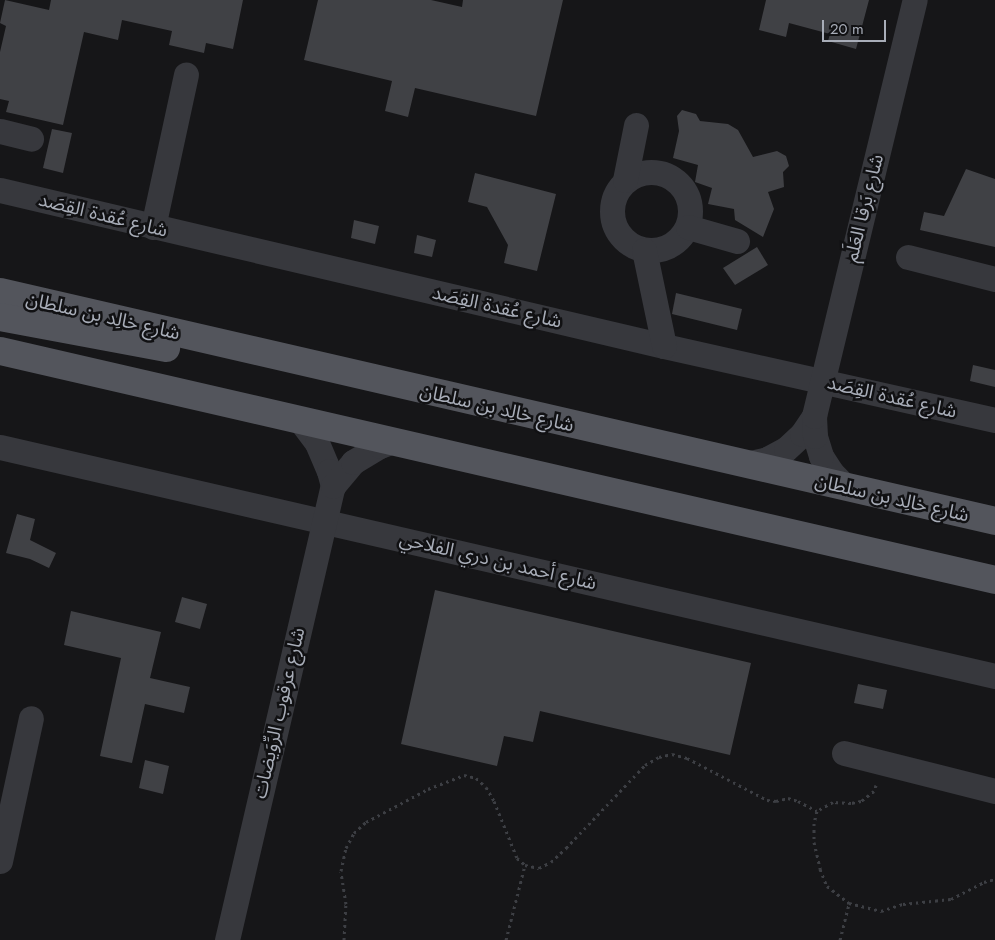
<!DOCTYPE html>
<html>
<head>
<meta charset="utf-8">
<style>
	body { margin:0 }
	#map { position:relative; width:995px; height:940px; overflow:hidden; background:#161618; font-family:Jost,"Noto Sans Arabic",sans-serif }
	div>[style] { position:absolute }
	.building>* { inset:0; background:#404145 }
	.path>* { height:3px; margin-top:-1.5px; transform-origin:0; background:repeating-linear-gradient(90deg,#3d3f44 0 2.5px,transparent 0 6.5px) }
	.minor>* { height:25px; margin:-12.5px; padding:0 12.5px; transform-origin:12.5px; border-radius:12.5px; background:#37383d }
	.minor>.ring { margin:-12.5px; padding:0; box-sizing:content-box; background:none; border:25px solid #37383d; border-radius:50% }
	.major>* { height:28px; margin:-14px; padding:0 14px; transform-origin:14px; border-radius:14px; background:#53555c }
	span { translate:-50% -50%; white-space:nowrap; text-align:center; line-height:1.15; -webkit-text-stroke:5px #111113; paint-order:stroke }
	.street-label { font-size:19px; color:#a8adb8 }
	.scale { position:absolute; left:822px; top:20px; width:64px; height:22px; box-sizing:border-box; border:2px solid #a8adb8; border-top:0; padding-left:6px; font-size:15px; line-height:18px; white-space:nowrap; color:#a8adb8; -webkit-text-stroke:4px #111113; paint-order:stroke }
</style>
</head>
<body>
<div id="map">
	<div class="building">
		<div style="clip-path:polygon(5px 0,49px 10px,51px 0,243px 0,233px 49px,206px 43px,204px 53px,169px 45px,172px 31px,122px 20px,118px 40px,84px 32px,63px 125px,6px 112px,9px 101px,0 99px,0 52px,6px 26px,0 23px)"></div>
		<div style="clip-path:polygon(318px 0,431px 0,462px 7px,463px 0,563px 0,536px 116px,415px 88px,408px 117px,385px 111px,392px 81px,304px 60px)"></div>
		<div style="clip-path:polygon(766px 0,869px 0,856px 49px,828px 41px,830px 34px,789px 23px,786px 37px,759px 30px)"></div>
		<div style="clip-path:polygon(682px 110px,696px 114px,700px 121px,728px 124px,738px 130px,753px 157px,777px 151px,786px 156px,789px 166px,783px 172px,784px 187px,768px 192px,774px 209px,763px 237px,735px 220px,734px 209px,708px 204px,712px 188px,695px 182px,698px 165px,673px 158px,679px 131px,677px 116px)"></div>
		<div style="clip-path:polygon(52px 129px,72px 133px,63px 173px,43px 168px)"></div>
		<div style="clip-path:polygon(966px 169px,995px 179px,995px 247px,920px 230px,924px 212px,944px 216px)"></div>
		<div style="clip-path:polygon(475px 173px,556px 194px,537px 271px,504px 263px,508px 245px,487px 207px,468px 202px)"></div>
		<div style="clip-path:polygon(354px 220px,379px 226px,375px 244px,351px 238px)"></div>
		<div style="clip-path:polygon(417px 235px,436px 240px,432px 257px,414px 253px)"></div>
		<div style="clip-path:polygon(757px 247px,768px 265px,735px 285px,723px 268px)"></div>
		<div style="clip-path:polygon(676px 293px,742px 309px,737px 330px,672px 314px)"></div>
		<div style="clip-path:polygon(973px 365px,995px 370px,995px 387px,970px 381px)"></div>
		<div style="clip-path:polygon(17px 514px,35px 519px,30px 540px,56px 553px,49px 568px,30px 559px,6px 553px)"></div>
		<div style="clip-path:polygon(435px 590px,751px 663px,730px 755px,540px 711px,533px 742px,504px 736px,497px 766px,401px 744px)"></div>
		<div style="clip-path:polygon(182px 597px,207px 604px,200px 629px,175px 622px)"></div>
		<div style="clip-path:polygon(71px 611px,161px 632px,150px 678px,190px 687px,184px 713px,145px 704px,132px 763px,100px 756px,121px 658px,64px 645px)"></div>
		<div style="clip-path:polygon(858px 684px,887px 690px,883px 709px,854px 703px)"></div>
		<div style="clip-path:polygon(145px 760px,169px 766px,163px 794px,139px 788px)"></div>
	</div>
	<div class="path">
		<div style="left:876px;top:785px;width:6px;rotate:108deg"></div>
		<div style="left:874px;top:791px;width:16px;rotate:142deg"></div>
		<div style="left:861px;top:801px;width:10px;rotate:169deg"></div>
		<div style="left:851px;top:803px;width:18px;rotate:-177deg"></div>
		<div style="left:833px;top:802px;width:18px;rotate:151deg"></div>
		<div style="left:817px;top:811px;width:12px;rotate:104deg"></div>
		<div style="left:814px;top:823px;width:19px;rotate:90deg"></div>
		<div style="left:814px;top:842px;width:28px;rotate:77deg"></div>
		<div style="left:820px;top:869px;width:18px;rotate:68deg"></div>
		<div style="left:827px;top:886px;width:28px;rotate:38deg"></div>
		<div style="left:849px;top:903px;width:33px;rotate:14deg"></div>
		<div style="left:881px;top:911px;width:23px;rotate:-18deg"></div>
		<div style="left:903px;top:904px;width:48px;rotate:-5.9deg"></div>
		<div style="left:951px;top:899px;width:37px;rotate:-27deg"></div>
		<div style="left:984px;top:882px;width:11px;rotate:-15deg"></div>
		<div style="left:344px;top:940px;width:36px;rotate:-87deg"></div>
		<div style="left:346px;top:904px;width:33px;rotate:-99deg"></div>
		<div style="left:341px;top:871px;width:24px;rotate:-78deg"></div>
		<div style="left:346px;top:848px;width:17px;rotate:-62deg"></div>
		<div style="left:354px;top:833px;width:16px;rotate:-43deg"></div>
		<div style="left:366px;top:822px;width:70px;rotate:-28deg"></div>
		<div style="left:428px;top:789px;width:39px;rotate:-21deg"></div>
		<div style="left:464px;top:775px;width:12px;rotate:14deg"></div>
		<div style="left:476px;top:778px;width:13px;rotate:42deg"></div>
		<div style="left:486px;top:787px;width:16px;rotate:60deg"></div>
		<div style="left:494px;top:801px;width:61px;rotate:68deg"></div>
		<div style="left:517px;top:858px;width:11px;rotate:41deg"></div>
		<div style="left:525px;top:865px;width:14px;rotate:12deg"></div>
		<div style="left:539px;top:868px;width:13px;rotate:-27deg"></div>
		<div style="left:551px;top:862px;width:21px;rotate:-43deg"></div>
		<div style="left:566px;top:848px;width:115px;rotate:-46.4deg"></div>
		<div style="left:645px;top:765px;width:16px;rotate:-30deg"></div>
		<div style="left:659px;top:757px;width:13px;rotate:-13deg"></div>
		<div style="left:672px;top:754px;width:16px;rotate:15deg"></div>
		<div style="left:687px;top:758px;width:90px;rotate:27.7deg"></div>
		<div style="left:767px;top:800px;width:9px;rotate:6deg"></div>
		<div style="left:776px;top:801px;width:12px;rotate:-14deg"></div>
		<div style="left:788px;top:798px;width:10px;rotate:17deg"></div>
		<div style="left:798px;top:801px;width:21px;rotate:28deg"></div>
		<div style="left:506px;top:940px;width:77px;rotate:-75.8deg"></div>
		<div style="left:840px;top:940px;width:38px;rotate:-76deg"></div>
	</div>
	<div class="minor">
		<div style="left:0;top:131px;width:32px;rotate:14deg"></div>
		<div class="ring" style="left:612px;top:172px;width:53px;height:53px"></div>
		<div style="left:625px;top:180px;width:56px;rotate:-78.7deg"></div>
		<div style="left:0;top:190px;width:682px;rotate:13.22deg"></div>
		<div style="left:664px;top:346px;width:339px;rotate:12.6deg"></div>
		<div style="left:153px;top:227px;width:156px;rotate:-77.8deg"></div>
		<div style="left:688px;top:227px;width:51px;rotate:15.9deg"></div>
		<div style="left:644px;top:250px;width:98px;rotate:78.2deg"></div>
		<div style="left:908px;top:257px;width:90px;rotate:14.2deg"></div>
		<div style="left:299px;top:419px;width:30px;rotate:53deg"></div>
		<div style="left:317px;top:443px;width:30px;rotate:67deg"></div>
		<div style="left:329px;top:471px;width:16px;rotate:75deg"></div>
		<div style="left:0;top:447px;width:1021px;rotate:12.96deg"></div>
		<div style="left:746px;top:464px;width:22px;rotate:-13deg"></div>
		<div style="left:767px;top:459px;width:21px;rotate:-28deg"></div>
		<div style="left:786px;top:449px;width:22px;rotate:-43deg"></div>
		<div style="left:802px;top:434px;width:22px;rotate:-56deg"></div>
		<div style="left:846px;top:487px;width:20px;rotate:-135deg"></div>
		<div style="left:832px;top:473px;width:20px;rotate:-123deg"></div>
		<div style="left:821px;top:456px;width:21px;rotate:-107deg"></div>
		<div style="left:815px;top:436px;width:20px;rotate:-93deg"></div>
		<div style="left:814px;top:416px;width:428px;rotate:-76.4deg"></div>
		<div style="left:844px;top:753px;width:156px;rotate:14.1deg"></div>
		<div style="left:0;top:861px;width:146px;rotate:-77.8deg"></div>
		<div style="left:227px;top:940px;width:466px;rotate:-76.9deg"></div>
		<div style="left:333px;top:486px;width:31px;rotate:-50deg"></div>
		<div style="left:353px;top:462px;width:31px;rotate:-31deg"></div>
		<div style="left:380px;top:446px;width:15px;rotate:-20deg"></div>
	</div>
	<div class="major">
		<div style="left:0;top:292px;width:1021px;rotate:12.96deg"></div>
		<div style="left:0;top:317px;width:169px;rotate:10.6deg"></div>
		<div style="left:0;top:351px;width:1021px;rotate:12.96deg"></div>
	</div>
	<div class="street-label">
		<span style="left:864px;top:208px;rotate:-76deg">شارع بَرقا العَلَم</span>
		<span style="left:103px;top:215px;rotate:14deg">شارع عُقدة القِصَد</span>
		<span style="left:497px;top:307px;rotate:13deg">شارع عُقدة القِصَد</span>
		<span style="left:103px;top:316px;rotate:13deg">شارع خالِد بن سلطان</span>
		<span style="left:892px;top:397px;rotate:13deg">شارع عُقدة القِصَد</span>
		<span style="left:497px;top:408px;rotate:13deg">شارع خالِد بن سلطان</span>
		<span style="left:892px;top:498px;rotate:13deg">شارع خالِد بن سلطان</span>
		<span style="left:498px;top:561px;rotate:13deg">شارع أحمد بن دري الفلاحي</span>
		<span style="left:279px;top:713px;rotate:-77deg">شارع عرقوب الرِّوَيضات</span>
	</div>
	<div class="scale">20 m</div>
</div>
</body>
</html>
